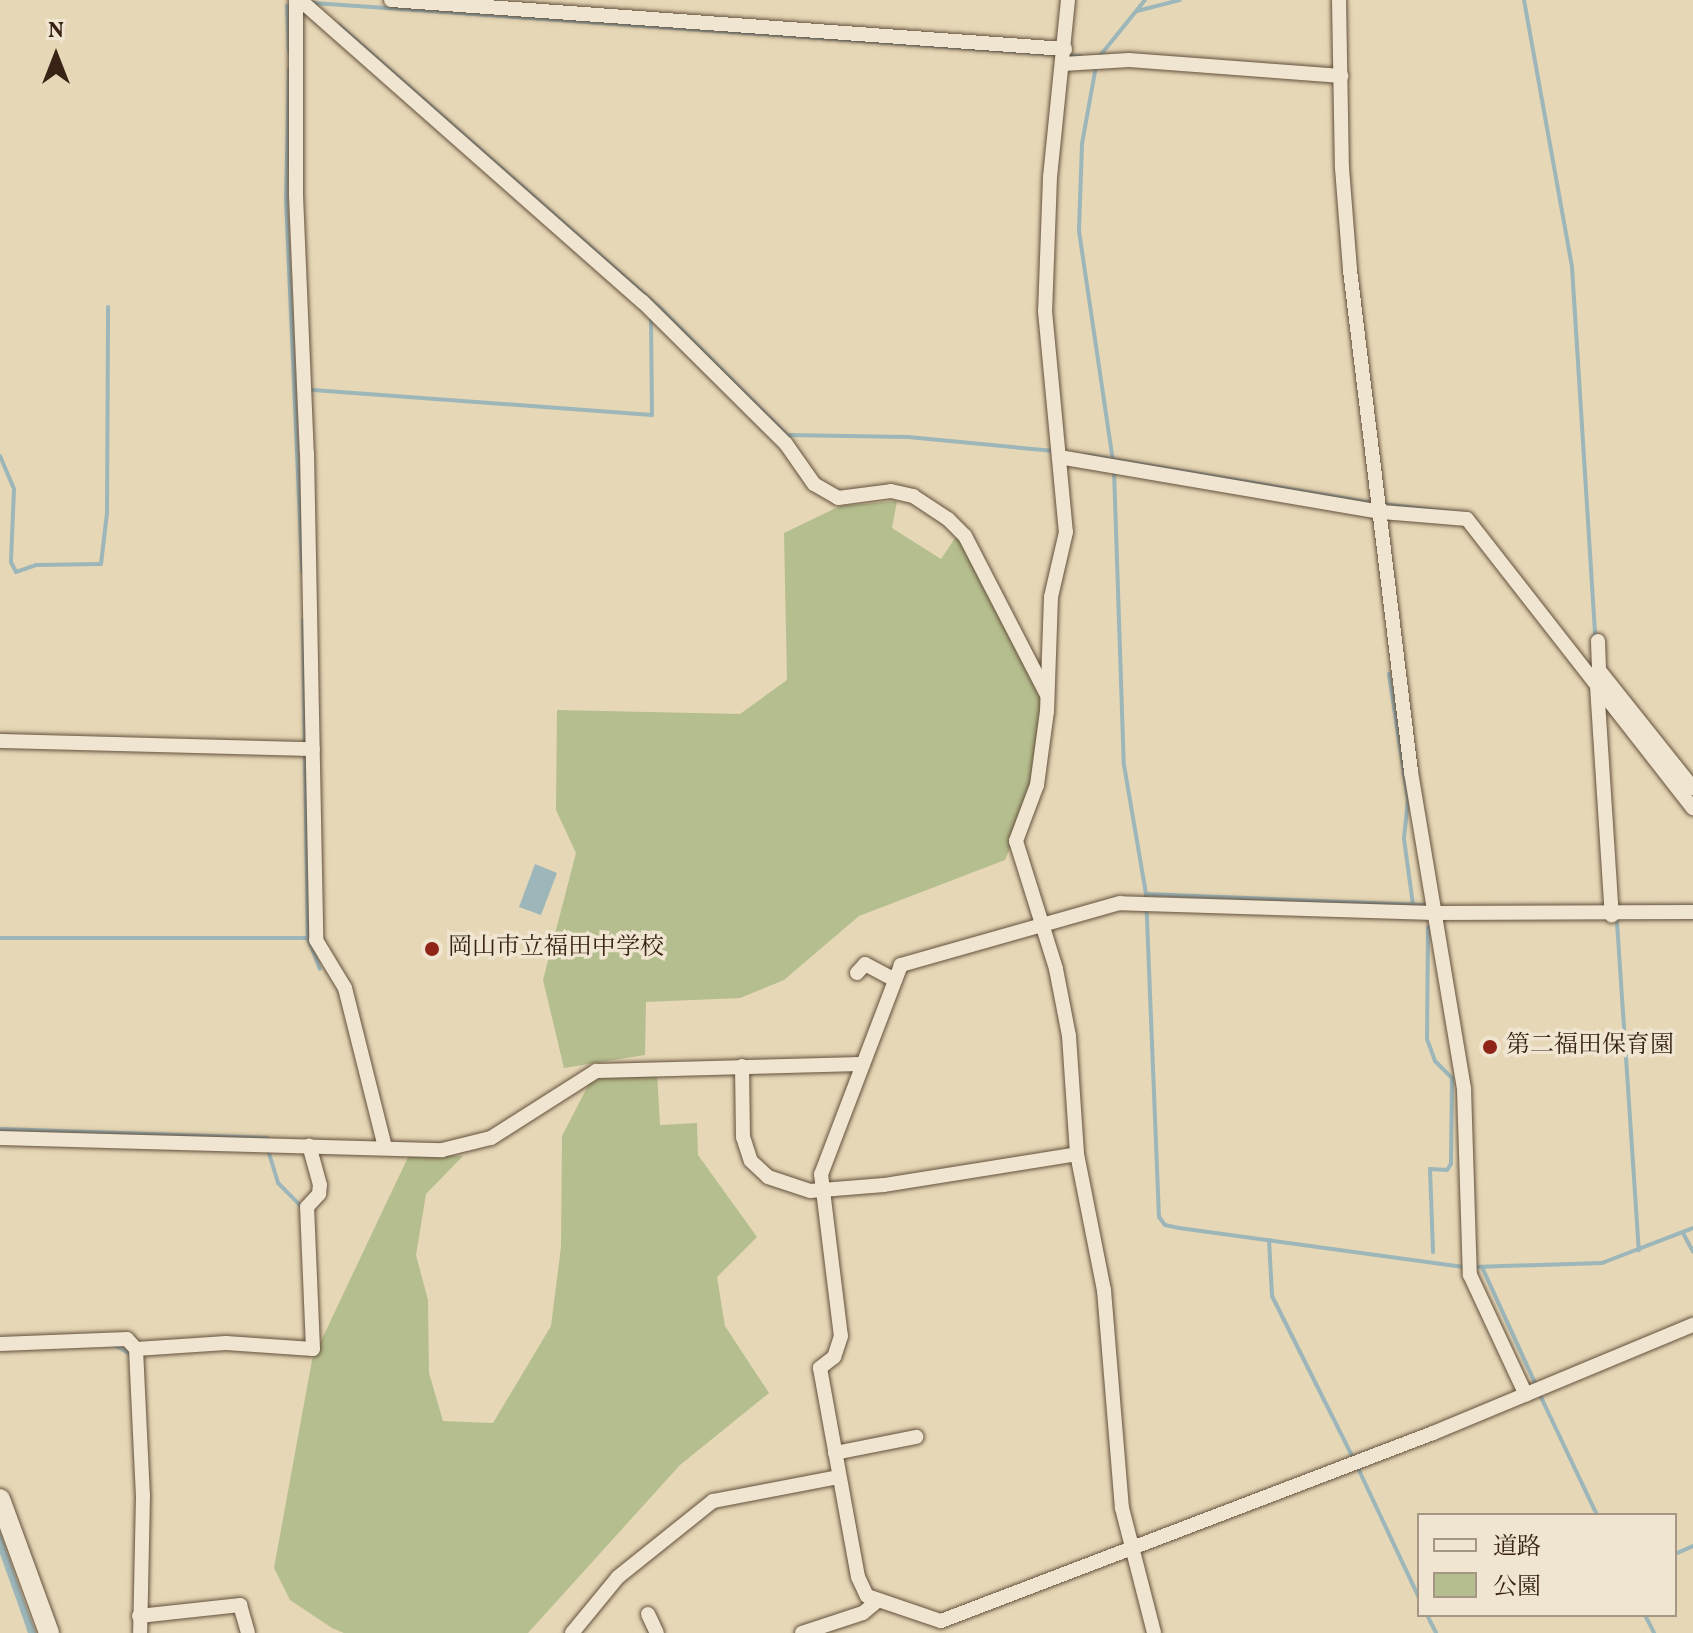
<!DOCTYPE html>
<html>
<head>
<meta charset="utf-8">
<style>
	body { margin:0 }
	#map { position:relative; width:1693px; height:1633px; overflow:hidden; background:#e6d7b6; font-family:Vollkorn,"Noto Serif JP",serif }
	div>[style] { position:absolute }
	.green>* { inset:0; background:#b5be8e }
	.water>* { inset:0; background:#9cb6ba }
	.stream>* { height:4px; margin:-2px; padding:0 2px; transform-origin:2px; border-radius:2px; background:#9cb6ba }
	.roads { filter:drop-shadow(0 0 2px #64503c) drop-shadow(0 0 2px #64503c) }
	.minor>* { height:14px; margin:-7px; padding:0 7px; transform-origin:7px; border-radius:7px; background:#efe5d0 }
	.secondary>* { height:20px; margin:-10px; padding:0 10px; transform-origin:10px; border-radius:10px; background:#efe5d0 }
	.dots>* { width:22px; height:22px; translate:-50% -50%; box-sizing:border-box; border:4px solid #efe5d0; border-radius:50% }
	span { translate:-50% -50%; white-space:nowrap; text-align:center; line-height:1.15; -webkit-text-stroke:7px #efe5d0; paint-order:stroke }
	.poi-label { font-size:24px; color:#382314 }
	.left { translate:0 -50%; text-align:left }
	.legend { position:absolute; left:1417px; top:1513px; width:260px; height:104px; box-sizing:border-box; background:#efe5d0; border:2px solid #a69785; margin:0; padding:10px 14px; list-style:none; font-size:24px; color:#382314 }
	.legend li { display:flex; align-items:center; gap:16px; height:40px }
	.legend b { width:40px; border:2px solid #a69785 }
	.north { position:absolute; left:16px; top:16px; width:80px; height:80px; -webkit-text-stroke:6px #efe5d0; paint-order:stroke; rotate:0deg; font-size:22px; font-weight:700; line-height:32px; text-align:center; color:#382314 }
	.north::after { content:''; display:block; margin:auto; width:28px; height:36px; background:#382314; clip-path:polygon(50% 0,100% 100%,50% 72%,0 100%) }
</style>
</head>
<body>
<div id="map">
	<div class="green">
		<div style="clip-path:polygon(897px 501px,892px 528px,941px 559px,957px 535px,1042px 693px,1031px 798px,1005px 860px,859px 916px,784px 980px,740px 998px,646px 1002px,645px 1055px,564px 1068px,543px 980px,576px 853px,556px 810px,557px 710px,740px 714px,787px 680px,784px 533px,840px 506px)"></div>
		<div style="clip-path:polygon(657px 1072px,660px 1125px,697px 1123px,698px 1155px,757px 1237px,717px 1277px,725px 1326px,769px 1393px,680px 1465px,528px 1633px,344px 1633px,332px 1628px,290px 1600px,274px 1568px,312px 1360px,410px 1153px,463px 1156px,426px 1194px,416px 1255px,428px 1300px,429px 1373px,443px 1421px,493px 1423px,551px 1326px,561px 1247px,562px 1136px,593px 1076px)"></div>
	</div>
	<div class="water">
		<div style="clip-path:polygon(535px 864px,557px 873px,541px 915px,519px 907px)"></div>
		<div style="clip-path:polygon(0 1532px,23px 1598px,36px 1633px,28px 1633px,19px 1607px,0 1554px)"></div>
	</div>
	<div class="stream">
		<div style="left:1524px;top:0;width:271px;rotate:79.8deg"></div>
		<div style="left:1572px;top:267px;width:370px;rotate:86.4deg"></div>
		<div style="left:313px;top:3px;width:769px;rotate:3.95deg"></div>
		<div style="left:287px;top:6px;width:46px;rotate:87.5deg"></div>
		<div style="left:1137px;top:11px;width:44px;rotate:-14.3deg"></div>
		<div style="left:339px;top:25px;width:427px;rotate:41.4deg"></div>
		<div style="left:659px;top:307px;width:181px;rotate:45deg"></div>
		<div style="left:787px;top:435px;width:121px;rotate:0.9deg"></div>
		<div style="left:908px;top:437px;width:147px;rotate:5.5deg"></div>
		<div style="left:1099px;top:57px;width:73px;rotate:-51.1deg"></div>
		<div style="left:1096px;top:66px;width:79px;rotate:100.2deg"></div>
		<div style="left:1082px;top:144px;width:87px;rotate:92deg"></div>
		<div style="left:1079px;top:231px;width:232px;rotate:81.6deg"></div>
		<div style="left:289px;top:69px;width:131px;rotate:91.3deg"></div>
		<div style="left:286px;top:200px;width:372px;rotate:87.5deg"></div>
		<div style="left:313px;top:390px;width:340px;rotate:4.2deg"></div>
		<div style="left:652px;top:415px;width:95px;rotate:-90.6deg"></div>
		<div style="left:1086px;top:455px;width:292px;rotate:9.5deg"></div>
		<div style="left:0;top:456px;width:36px;rotate:67deg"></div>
		<div style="left:14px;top:489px;width:73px;rotate:92.4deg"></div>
		<div style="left:11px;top:562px;width:11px;rotate:63deg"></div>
		<div style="left:16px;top:572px;width:21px;rotate:-19deg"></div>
		<div style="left:36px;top:565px;width:65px;rotate:-0.9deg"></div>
		<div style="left:101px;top:564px;width:51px;rotate:-83.3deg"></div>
		<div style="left:107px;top:513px;width:206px;rotate:-89.7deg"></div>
		<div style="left:1114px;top:470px;width:295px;rotate:88.1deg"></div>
		<div style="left:1124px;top:765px;width:131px;rotate:80.3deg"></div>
		<div style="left:1146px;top:894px;width:323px;rotate:87.7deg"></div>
		<div style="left:1159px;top:1217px;width:10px;rotate:53deg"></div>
		<div style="left:1165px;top:1225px;width:14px;rotate:12deg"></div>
		<div style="left:1179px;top:1228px;width:289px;rotate:7.8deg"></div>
		<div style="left:1382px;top:504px;width:87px;rotate:6.6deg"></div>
		<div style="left:303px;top:620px;width:124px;rotate:89.1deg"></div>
		<div style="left:1389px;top:674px;width:127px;rotate:81.4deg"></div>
		<div style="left:1408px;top:800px;width:39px;rotate:96deg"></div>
		<div style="left:1404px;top:839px;width:67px;rotate:82.2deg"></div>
		<div style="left:305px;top:752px;width:186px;rotate:89.1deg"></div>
		<div style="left:308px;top:938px;width:33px;rotate:69deg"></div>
		<div style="left:1146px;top:894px;width:277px;rotate:2.3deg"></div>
		<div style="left:1617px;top:922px;width:329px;rotate:86.2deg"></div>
		<div style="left:1428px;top:927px;width:112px;rotate:90.5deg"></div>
		<div style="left:1427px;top:1039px;width:23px;rotate:70deg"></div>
		<div style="left:1435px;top:1061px;width:24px;rotate:45deg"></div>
		<div style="left:1452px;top:1078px;width:86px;rotate:90.7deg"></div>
		<div style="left:1451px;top:1164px;width:7px;rotate:124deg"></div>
		<div style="left:1447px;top:1170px;width:17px;rotate:-177deg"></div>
		<div style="left:1430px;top:1169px;width:83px;rotate:87.9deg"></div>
		<div style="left:0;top:938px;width:308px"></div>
		<div style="left:0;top:1129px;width:267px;rotate:1.9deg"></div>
		<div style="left:268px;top:1150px;width:34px;rotate:73deg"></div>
		<div style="left:278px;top:1183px;width:34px;rotate:45deg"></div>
		<div style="left:1683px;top:1233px;width:21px;rotate:62deg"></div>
		<div style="left:1269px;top:1240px;width:56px;rotate:86.9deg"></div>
		<div style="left:1272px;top:1296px;width:181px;rotate:63.4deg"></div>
		<div style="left:1474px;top:1267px;width:128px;rotate:-1.8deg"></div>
		<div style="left:1602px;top:1263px;width:97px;rotate:-21deg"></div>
		<div style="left:1482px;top:1267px;width:130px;rotate:65.4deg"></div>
		<div style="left:114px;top:1345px;width:19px;rotate:28deg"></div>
		<div style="left:1539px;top:1393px;width:135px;rotate:64.6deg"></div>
		<div style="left:1357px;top:1466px;width:146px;rotate:64.8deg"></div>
		<div style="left:1675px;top:1554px;width:20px;rotate:-24deg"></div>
		<div style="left:1427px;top:1615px;width:20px;rotate:63deg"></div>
		<div style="left:1645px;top:1615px;width:20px;rotate:63deg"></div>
	</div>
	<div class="roads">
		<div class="minor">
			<div style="left:296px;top:0;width:195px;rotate:90deg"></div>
			<div style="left:296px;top:195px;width:258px;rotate:87.6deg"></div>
			<div style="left:307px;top:453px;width:487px;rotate:88.9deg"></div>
			<div style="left:316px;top:940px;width:56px;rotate:58.9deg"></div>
			<div style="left:345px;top:988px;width:164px;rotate:75.9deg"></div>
			<div style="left:300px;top:0;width:456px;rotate:41.4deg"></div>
			<div style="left:642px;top:301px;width:203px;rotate:44.8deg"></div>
			<div style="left:786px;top:444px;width:49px;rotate:55deg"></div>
			<div style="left:814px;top:484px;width:28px;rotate:30deg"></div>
			<div style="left:838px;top:498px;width:53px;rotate:-7.5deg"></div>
			<div style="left:891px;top:491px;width:23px;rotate:13deg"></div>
			<div style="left:913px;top:496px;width:42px;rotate:33.3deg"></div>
			<div style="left:948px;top:519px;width:24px;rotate:45deg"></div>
			<div style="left:965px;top:536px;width:177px;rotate:62.7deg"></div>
			<div style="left:391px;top:0;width:676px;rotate:4.16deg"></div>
			<div style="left:1068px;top:0;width:178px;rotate:95.8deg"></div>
			<div style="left:1050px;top:177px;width:134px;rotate:92.1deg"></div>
			<div style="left:1045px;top:311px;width:222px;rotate:84.6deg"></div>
			<div style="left:1066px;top:532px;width:67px;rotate:103deg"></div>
			<div style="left:1051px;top:597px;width:114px;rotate:92deg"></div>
			<div style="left:1047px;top:711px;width:75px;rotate:97.7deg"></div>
			<div style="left:1037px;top:785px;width:60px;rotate:110.6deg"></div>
			<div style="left:1016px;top:841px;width:134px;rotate:72.6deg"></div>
			<div style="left:1056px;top:969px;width:68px;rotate:79deg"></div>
			<div style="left:1069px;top:1036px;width:118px;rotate:86.1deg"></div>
			<div style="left:1077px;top:1154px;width:139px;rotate:78.8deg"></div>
			<div style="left:1104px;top:1290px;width:219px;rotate:85.3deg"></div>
			<div style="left:1122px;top:1508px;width:129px;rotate:75.6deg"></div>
			<div style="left:1339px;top:0;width:168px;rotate:89deg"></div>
			<div style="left:1342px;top:168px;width:102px;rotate:85.5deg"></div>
			<div style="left:1350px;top:270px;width:506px;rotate:83.07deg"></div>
			<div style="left:1411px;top:772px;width:321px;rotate:80.5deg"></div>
			<div style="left:1464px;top:1089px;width:186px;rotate:88.2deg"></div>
			<div style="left:1470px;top:1275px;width:132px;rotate:65deg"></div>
			<div style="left:1063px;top:64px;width:66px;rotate:-3.5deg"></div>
			<div style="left:1129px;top:60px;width:213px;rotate:4.3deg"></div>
			<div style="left:1059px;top:457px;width:328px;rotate:9.7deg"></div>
			<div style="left:1382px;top:512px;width:85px;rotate:4.7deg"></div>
			<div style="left:1467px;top:519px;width:367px;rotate:52deg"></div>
			<div style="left:1598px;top:641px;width:29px;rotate:88deg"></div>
			<div style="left:1599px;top:670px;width:151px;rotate:51.5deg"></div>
			<div style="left:1597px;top:686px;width:230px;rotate:86.3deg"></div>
			<div style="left:0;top:741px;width:313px;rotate:1.5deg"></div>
			<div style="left:1693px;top:912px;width:259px;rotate:179.8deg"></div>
			<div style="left:1434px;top:913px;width:314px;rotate:-178.2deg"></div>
			<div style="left:1120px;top:903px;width:228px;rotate:164.2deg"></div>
			<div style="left:901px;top:965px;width:224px;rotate:110.9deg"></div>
			<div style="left:821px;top:1174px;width:163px;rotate:83deg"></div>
			<div style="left:841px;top:1336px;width:22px;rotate:108deg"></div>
			<div style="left:834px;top:1357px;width:18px;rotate:142deg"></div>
			<div style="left:820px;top:1368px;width:212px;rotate:79.7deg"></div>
			<div style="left:858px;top:1577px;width:21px;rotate:65deg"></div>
			<div style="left:867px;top:1596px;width:78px;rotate:18.7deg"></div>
			<div style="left:941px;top:1621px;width:527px;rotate:-20.91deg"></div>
			<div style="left:1433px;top:1433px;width:282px;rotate:-22.6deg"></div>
			<div style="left:857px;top:973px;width:12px;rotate:-48deg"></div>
			<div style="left:865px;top:964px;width:34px;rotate:28deg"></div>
			<div style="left:742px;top:1066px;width:71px;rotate:89.2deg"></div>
			<div style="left:743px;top:1137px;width:25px;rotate:72deg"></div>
			<div style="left:751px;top:1161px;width:23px;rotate:43deg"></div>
			<div style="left:768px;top:1177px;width:44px;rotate:18.4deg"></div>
			<div style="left:810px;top:1191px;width:74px;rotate:-4.6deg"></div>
			<div style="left:884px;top:1185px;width:195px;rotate:-9.1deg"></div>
			<div style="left:0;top:1138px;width:442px;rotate:1.6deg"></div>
			<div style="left:442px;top:1150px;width:50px;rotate:-13.8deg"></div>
			<div style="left:491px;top:1138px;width:125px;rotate:-32.5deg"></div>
			<div style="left:596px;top:1071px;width:267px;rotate:-1.5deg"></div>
			<div style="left:0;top:1344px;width:127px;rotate:-2.3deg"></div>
			<div style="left:127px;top:1339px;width:13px;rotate:48deg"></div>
			<div style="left:136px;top:1349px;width:146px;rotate:87.3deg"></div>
			<div style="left:143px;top:1495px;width:138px;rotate:91.2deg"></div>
			<div style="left:136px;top:1349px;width:90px;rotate:-3.8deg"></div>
			<div style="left:226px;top:1343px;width:87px;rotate:3.9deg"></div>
			<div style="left:313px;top:1349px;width:142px;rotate:-92.4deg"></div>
			<div style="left:307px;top:1207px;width:18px;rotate:-47deg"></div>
			<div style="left:319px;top:1194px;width:9px;rotate:-84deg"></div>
			<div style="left:320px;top:1185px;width:41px;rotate:-105.4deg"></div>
			<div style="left:835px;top:1453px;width:83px;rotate:-11.2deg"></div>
			<div style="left:648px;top:1614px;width:21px;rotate:65deg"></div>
			<div style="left:139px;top:1616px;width:102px;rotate:-6.2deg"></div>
			<div style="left:240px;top:1605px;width:29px;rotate:74deg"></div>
			<div style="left:572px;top:1633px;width:72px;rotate:-50.6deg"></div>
			<div style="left:618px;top:1577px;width:122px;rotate:-38.7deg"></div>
			<div style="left:713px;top:1501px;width:128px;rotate:-10.8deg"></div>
			<div style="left:802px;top:1633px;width:64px;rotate:-18.2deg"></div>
			<div style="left:863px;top:1613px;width:16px;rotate:-40deg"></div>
		</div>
		<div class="secondary">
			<div style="left:0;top:1499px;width:143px;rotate:69.9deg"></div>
		</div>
	</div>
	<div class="dots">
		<div style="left:432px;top:949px;background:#8f2418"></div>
		<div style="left:1490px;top:1047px;background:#8f2418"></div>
	</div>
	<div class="poi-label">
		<span class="left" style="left:448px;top:949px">岡山市立福田中学校</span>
		<span class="left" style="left:1506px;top:1047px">第二福田保育園</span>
	</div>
	<ul class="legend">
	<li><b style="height:10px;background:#efe5d0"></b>道路</li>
	<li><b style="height:22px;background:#b5be8e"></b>公園</li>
	</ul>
	<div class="north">N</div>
</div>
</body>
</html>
